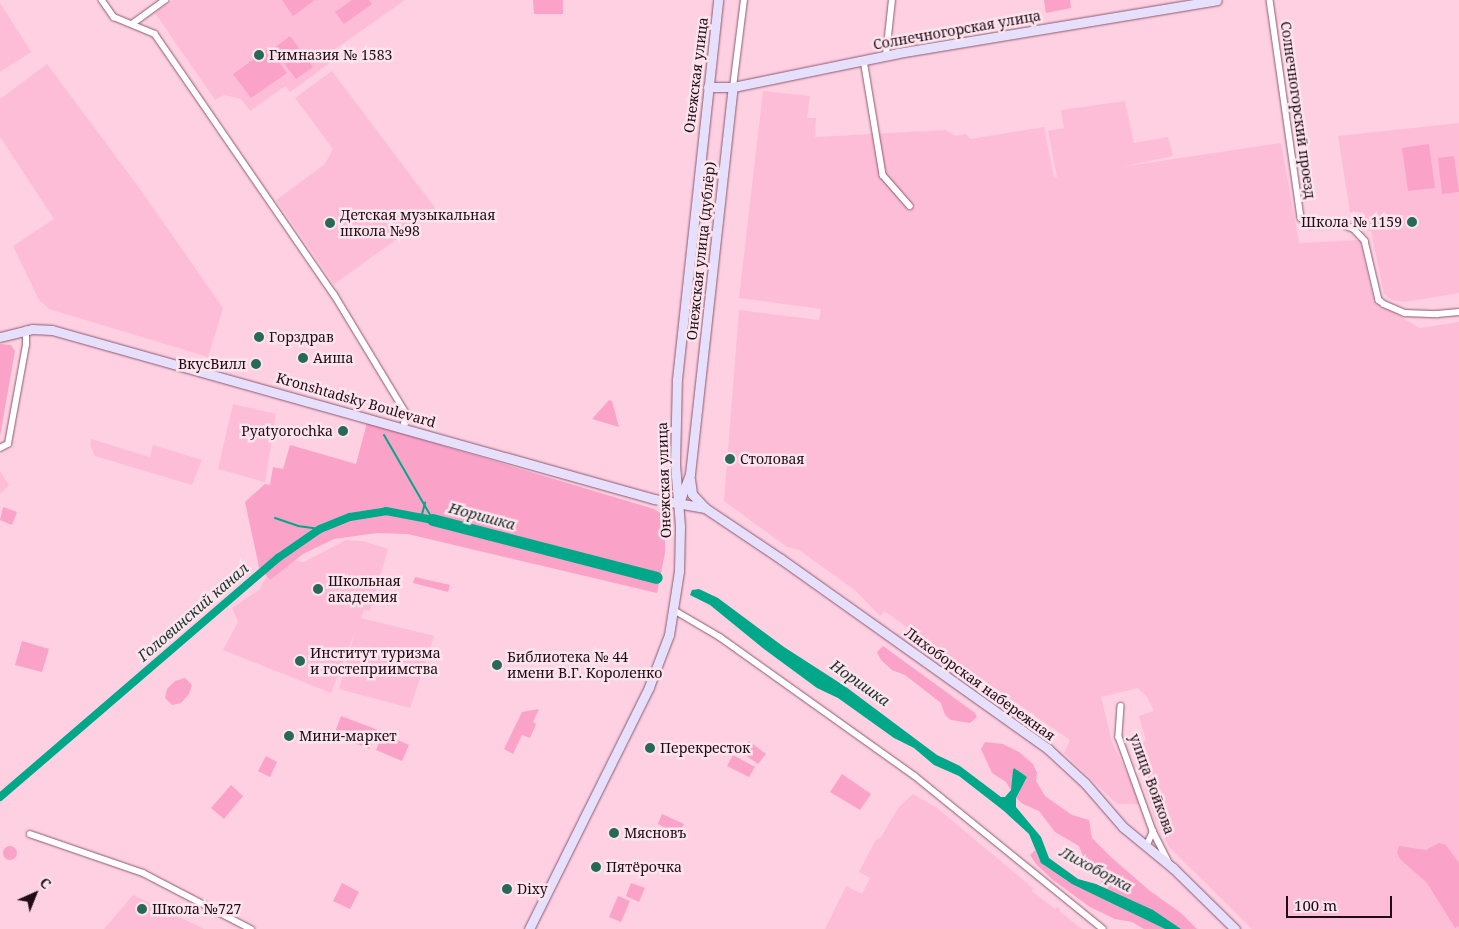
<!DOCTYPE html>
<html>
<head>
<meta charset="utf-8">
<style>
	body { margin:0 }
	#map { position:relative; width:1459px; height:929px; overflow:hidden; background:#fed0e2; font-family:"Noto Serif",serif }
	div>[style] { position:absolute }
	.built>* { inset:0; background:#febdd7 }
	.green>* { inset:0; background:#fba2c8 }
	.round { border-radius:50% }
	.water>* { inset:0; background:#00a889 }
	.stream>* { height:2px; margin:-1px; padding:0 1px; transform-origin:1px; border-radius:1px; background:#00a889 }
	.canal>* { height:8px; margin:-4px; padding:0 4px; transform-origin:4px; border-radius:4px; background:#00a889 }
	.river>* { height:12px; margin:-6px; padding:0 6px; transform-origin:6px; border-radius:6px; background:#00a889 }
	.roads { filter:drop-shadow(0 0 1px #8c5a6f) drop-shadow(0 0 1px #8c5a6f) }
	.street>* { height:5.5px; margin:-2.75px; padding:0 2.75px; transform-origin:2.75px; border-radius:2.75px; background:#fff }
	.secondary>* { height:9px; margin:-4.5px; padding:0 4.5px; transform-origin:4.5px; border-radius:4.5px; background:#e6e0fc }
	.dots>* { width:14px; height:14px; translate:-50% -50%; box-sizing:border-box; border:2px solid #fce4ed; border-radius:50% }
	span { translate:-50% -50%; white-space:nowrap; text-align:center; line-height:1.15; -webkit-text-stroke:5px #fce4ed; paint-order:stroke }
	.street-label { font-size:14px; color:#1f0c15 }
	.poi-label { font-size:14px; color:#1f0c15 }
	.left { translate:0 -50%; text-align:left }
	.right { translate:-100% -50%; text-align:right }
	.water-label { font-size:15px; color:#16322a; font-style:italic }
	.north { position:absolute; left:10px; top:869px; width:50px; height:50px; -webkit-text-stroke:4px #fce4ed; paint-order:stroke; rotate:44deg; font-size:14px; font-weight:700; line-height:20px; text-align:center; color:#1f0c15 }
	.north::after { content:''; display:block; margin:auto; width:18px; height:22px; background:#1f0c15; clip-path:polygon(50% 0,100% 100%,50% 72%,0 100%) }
	.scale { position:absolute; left:1286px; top:896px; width:106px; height:22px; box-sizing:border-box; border:2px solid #1f0c15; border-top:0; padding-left:6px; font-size:15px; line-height:18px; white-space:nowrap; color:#1f0c15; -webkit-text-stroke:4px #fce4ed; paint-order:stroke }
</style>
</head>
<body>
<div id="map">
	<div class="built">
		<div style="clip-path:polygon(173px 0,405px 0,334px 50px,334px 60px,290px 92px,285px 86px,250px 111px,241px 99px,224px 95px,215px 100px,155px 13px)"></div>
		<div style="clip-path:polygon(0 3px,31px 52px,0 72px)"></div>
		<div style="clip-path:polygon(47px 64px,140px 189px,223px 308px,208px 357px,49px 309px,39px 300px,13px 246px,54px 219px,0 137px,0 99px)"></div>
		<div style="clip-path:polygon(332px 71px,435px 208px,416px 221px,418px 224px,334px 284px,276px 200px,325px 164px,333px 149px,295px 98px)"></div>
		<div style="clip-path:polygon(763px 91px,810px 96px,807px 118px,816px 118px,815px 137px,946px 130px,955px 136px,966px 134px,970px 139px,1044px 127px,1054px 178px,1057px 177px,1048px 131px,1064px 128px,1061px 110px,1125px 101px,1134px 143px,1168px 137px,1173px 156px,1121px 167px,1281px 143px,1299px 243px,1360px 240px,1374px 300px,1419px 328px,1459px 322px,1459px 929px,1252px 929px,1169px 847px,1154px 816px,1132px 745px,1146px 741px,1139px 716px,1154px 711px,1147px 697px,1138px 688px,1101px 697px,1112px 742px,1132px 783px,1139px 804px,1117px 804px,1064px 753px,1070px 740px,884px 611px,880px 616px,856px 591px,799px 550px,787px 547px,724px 501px,739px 310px,819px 320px,821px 309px,739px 298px)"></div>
		<div style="clip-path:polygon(1459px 123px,1459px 293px,1405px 302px,1392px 300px,1384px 294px,1371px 231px,1368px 231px,1363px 212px,1350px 212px,1338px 136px)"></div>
		<div style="clip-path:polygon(233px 404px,276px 414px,265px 482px,218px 469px)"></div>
		<div style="clip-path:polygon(91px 439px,150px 457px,153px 445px,202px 460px,192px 485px,95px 456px,90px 445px)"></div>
		<div style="clip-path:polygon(0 471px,9px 485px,0 494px)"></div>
		<div style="clip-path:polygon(346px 540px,363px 541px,388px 549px,370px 611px,364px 610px,361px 618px,434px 636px,410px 708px,339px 689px,355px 632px,331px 693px,223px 650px,238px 622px,232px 608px,259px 590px,278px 558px,304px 562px)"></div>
		<div style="clip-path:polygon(913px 794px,937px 808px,1033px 888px,1032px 891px,1055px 909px,1057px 907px,1060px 909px,1059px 911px,1082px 929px,825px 929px,846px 886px,862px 894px,870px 878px,859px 872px,875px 841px,881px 837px,899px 807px)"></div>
		<div style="clip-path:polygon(133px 895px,200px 927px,204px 929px,104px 929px)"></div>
	</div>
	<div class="green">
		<div style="clip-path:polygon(282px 0,315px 0,293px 16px)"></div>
		<div style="clip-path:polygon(352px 0,369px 0,372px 4px,344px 24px,335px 12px)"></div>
		<div style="clip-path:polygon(533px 0,563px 0,563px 14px,534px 14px)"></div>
		<div style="clip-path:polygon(1044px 0,1070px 0,1071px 8px,1046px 13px)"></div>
		<div style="clip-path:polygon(290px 36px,313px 67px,296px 79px,273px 49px)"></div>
		<div style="clip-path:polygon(269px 48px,287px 73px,251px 98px,233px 74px)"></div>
		<div style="clip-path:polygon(1429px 144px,1435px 188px,1408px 191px,1402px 148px)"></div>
		<div style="clip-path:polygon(1454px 156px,1459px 192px,1442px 194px,1438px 158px)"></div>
		<div style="clip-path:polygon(0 344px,11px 345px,15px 351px,0 436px)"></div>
		<div style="clip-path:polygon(609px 400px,612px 401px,619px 427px,592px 419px)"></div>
		<div style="clip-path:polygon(367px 423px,654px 509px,665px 516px,665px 553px,657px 593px,408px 534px,377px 533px,334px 539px,303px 554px,270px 580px,259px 567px,245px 502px,265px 484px,270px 485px,273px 467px,283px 469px,290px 445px,356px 464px)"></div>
		<div style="clip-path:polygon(3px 507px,17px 512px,12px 525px,0 520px)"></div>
		<div style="clip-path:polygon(415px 577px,450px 585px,448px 592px,413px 583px)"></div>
		<div style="clip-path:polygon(22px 641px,49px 649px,42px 672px,15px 665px)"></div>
		<div style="clip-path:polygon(883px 646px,975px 713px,977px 717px,970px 723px,951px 720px,945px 715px,941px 703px,905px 675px,892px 670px,881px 660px,877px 652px)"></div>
		<div style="clip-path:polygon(185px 678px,192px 685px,189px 694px,181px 703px,172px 705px,165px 698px,167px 689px,175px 681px)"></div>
		<div style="clip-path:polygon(539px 709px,533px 722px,536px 724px,530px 738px,522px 735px,513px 754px,504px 749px,522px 712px)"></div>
		<div style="clip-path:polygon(341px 716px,378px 730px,370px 749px,334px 735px)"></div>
		<div style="clip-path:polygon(383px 734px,409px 745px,402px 761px,376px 750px)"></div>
		<div style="clip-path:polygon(749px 741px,766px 754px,758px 764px,741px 752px)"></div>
		<div style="clip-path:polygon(985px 742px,1003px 744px,1019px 752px,1033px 764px,1037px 773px,1036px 781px,1045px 796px,1072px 815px,1089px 820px,1092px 838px,1112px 858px,1150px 891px,1181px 913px,1197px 929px,1181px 929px,1117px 894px,1104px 889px,1099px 877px,1086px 863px,1079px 846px,1055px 832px,1039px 811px,1023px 804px,1016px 798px,1027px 777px,1014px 768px,1011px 790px,1006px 782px,992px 773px,981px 749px)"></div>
		<div style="clip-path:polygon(733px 755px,755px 767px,749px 777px,727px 766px)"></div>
		<div style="clip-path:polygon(266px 756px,277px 762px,270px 777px,258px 771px)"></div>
		<div style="clip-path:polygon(842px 774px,871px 794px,860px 810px,830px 792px)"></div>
		<div style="clip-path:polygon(231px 785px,243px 796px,224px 819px,211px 808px)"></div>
		<div style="clip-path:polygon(662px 814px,684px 824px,679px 835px,658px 824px)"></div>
		<div style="clip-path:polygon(1439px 843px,1446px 845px,1459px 863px,1459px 926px,1455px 928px,1427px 883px,1400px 859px,1397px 853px,1399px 846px,1426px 850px)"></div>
		<div class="round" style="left:3px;top:846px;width:14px;height:14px"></div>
		<div style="clip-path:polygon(1035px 850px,1039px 859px,1045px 866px,1067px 881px,1165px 929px,1144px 929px,1132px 922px,1115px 919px,1090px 907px,1053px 880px,1036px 864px,1030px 855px)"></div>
		<div style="clip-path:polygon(342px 883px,359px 892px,350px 909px,333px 901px)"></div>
		<div style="clip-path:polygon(631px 883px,645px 888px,639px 902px,626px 896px)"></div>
		<div style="clip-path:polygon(618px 896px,630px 901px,621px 922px,609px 917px)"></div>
	</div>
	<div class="water">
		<div style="clip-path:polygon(699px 589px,718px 598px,784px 647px,846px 687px,937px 755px,960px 766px,1001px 797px,1005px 797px,1011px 790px,1013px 770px,1014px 768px,1020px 772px,1027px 777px,1016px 798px,1016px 807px,1041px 837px,1049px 858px,1078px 879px,1096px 884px,1153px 910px,1181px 929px,1165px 929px,1072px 884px,1041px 863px,1029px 834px,1004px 811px,959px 776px,934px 765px,914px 748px,894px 738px,838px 698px,817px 688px,764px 649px,710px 605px,690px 595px,692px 590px)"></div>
	</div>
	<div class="stream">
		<div style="left:384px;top:435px;width:98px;rotate:60deg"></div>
		<div style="left:275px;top:518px;width:24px;rotate:19deg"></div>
		<div style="left:298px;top:526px;width:22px;rotate:8deg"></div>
		<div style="left:421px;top:518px;width:16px;rotate:-75deg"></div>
	</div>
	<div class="canal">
		<div style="left:0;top:797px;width:367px;rotate:-40.7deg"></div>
		<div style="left:278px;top:558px;width:51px;rotate:-34.6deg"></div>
		<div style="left:320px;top:529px;width:32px;rotate:-22deg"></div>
		<div style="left:350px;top:517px;width:36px;rotate:-9deg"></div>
		<div style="left:386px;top:511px;width:48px;rotate:10.8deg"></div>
	</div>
	<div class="river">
		<div style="left:433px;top:520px;width:231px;rotate:14.5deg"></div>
	</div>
	<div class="roads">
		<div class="street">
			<div style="left:102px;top:0;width:21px;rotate:55deg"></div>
			<div style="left:114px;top:17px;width:44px;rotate:22.5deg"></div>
			<div style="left:155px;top:34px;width:316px;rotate:55.5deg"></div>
			<div style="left:334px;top:294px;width:139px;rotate:58.8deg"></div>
			<div style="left:406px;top:413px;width:15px;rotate:98deg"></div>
			<div style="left:1270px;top:0;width:220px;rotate:81.9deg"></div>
			<div style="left:1301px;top:218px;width:12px;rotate:35deg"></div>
			<div style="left:1311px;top:225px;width:30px;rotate:-2deg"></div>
			<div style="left:1341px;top:224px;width:14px;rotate:21deg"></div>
			<div style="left:1354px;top:229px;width:16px;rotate:47deg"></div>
			<div style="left:1365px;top:241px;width:61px;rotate:76.7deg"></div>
			<div style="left:1379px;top:300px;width:6px;rotate:39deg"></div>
			<div style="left:1384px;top:304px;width:23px;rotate:23deg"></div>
			<div style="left:1405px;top:313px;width:32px;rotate:2deg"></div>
			<div style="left:1437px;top:314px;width:22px;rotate:-5deg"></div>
			<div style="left:132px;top:24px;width:41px;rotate:-36deg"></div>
			<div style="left:886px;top:55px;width:55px;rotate:-83.8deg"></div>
			<div style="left:864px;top:60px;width:117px;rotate:80.6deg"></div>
			<div style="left:883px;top:175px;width:41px;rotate:48.9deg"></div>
			<div style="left:733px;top:87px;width:88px;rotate:-82.8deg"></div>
			<div style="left:0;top:448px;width:9px;rotate:-27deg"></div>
			<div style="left:8px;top:444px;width:101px;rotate:-79.7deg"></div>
			<div style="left:26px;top:345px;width:15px;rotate:-90deg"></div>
			<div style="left:674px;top:610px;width:53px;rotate:30.4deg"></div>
			<div style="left:720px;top:637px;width:239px;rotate:35.5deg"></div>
			<div style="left:915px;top:776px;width:242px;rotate:39.1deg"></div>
			<div style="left:1121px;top:706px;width:31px;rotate:94deg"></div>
			<div style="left:1119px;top:737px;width:100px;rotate:70.1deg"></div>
			<div style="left:1153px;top:831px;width:37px;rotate:63deg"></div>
			<div style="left:30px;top:834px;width:120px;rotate:19deg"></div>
			<div style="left:143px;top:873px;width:122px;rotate:27.4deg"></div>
			<div style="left:1146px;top:847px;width:17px;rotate:-66deg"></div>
		</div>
		<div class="secondary">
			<div style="left:708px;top:87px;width:25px"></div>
			<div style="left:733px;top:87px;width:168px;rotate:-11.6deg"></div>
			<div style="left:898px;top:53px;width:323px;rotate:-9.4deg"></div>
			<div style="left:0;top:337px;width:33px;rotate:-14deg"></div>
			<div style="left:32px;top:329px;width:20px;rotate:3deg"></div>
			<div style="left:52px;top:330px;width:625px;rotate:15.68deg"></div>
			<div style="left:654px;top:499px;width:52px;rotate:10deg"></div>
			<div style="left:705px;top:508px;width:92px;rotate:33.9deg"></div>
			<div style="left:781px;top:559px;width:328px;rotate:35.4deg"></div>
			<div style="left:1048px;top:749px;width:50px;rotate:42.6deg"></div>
			<div style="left:1085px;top:783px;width:58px;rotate:49.2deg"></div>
			<div style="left:1123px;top:827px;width:65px;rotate:39.4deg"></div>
			<div style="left:1173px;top:868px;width:87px;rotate:44.5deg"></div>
			<div style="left:690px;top:479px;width:15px;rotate:82deg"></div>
			<div style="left:692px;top:494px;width:19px;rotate:47deg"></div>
			<div style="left:680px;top:500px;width:28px;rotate:-69deg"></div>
			<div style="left:690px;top:474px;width:389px;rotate:-83.7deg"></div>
			<div style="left:529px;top:929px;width:270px;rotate:-63.6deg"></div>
			<div style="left:649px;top:687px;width:56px;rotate:-69deg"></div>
			<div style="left:669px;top:635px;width:65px;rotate:-81.1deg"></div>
			<div style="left:679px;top:571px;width:45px;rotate:-88.7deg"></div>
			<div style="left:680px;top:526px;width:62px;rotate:-94.6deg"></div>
			<div style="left:675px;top:464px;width:85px;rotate:-88.7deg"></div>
			<div style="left:677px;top:379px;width:381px;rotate:-83.8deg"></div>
		</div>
	</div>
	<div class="dots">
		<div style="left:259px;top:55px;background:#276857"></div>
		<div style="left:1412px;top:222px;background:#276857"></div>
		<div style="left:330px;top:223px;background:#276857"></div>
		<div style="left:259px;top:337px;background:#276857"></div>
		<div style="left:303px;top:358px;background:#276857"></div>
		<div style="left:256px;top:364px;background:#276857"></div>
		<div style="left:343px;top:431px;background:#276857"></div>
		<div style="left:730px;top:459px;background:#276857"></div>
		<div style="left:318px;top:589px;background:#276857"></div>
		<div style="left:300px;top:661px;background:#276857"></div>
		<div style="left:497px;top:665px;background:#276857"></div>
		<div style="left:289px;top:736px;background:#276857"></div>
		<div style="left:650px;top:748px;background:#276857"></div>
		<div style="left:614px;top:833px;background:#276857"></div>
		<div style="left:596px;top:867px;background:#276857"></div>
		<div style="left:507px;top:889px;background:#276857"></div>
		<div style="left:142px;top:909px;background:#276857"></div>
	</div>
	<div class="street-label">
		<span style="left:957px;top:30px;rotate:-10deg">Солнечногорская улица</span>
		<span style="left:696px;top:75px;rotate:-83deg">Онежская улица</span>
		<span style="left:1298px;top:110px;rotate:82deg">Солнечногорский проезд</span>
		<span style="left:701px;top:251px;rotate:-84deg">Онежская улица (дублёр)</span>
		<span style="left:356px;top:400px;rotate:16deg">Kronshtadsky Boulevard</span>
		<span style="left:664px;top:480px;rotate:-92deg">Онежская улица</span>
		<span style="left:980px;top:684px;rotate:36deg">Лихоборская набережная</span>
		<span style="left:1152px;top:784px;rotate:70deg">улица Войкова</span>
	</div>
	<div class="poi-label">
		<span class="left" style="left:269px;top:55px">Гимназия № 1583</span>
		<span class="left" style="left:340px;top:223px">Детская музыкальная<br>школа №98</span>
		<span class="right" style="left:1402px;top:222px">Школа № 1159</span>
		<span class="left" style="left:269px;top:337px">Горздрав</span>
		<span class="left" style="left:313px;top:358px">Аиша</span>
		<span class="right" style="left:246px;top:364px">ВкусВилл</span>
		<span class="right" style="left:333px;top:431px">Pyatyorochka</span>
		<span class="left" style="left:740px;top:459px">Столовая</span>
		<span class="left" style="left:328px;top:589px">Школьная<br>академия</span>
		<span class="left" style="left:310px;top:661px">Институт туризма<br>и гостеприимства</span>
		<span class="left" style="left:507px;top:665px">Библиотека № 44<br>имени В.Г. Короленко</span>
		<span class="left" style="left:299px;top:736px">Мини-маркет</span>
		<span class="left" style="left:660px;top:748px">Перекресток</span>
		<span class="left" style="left:624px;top:833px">Мясновъ</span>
		<span class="left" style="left:606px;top:867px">Пятёрочка</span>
		<span class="left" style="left:517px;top:889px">Dixy</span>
		<span class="left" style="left:152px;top:909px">Школа №727</span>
	</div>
	<div class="water-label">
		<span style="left:482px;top:516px;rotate:15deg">Норишка</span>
		<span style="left:193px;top:612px;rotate:-41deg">Головинский канал</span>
		<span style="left:860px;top:683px;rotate:35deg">Норишка</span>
		<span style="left:1096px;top:869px;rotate:28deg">Лихоборка</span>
	</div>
	<div class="north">С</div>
	<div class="scale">100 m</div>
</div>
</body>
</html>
